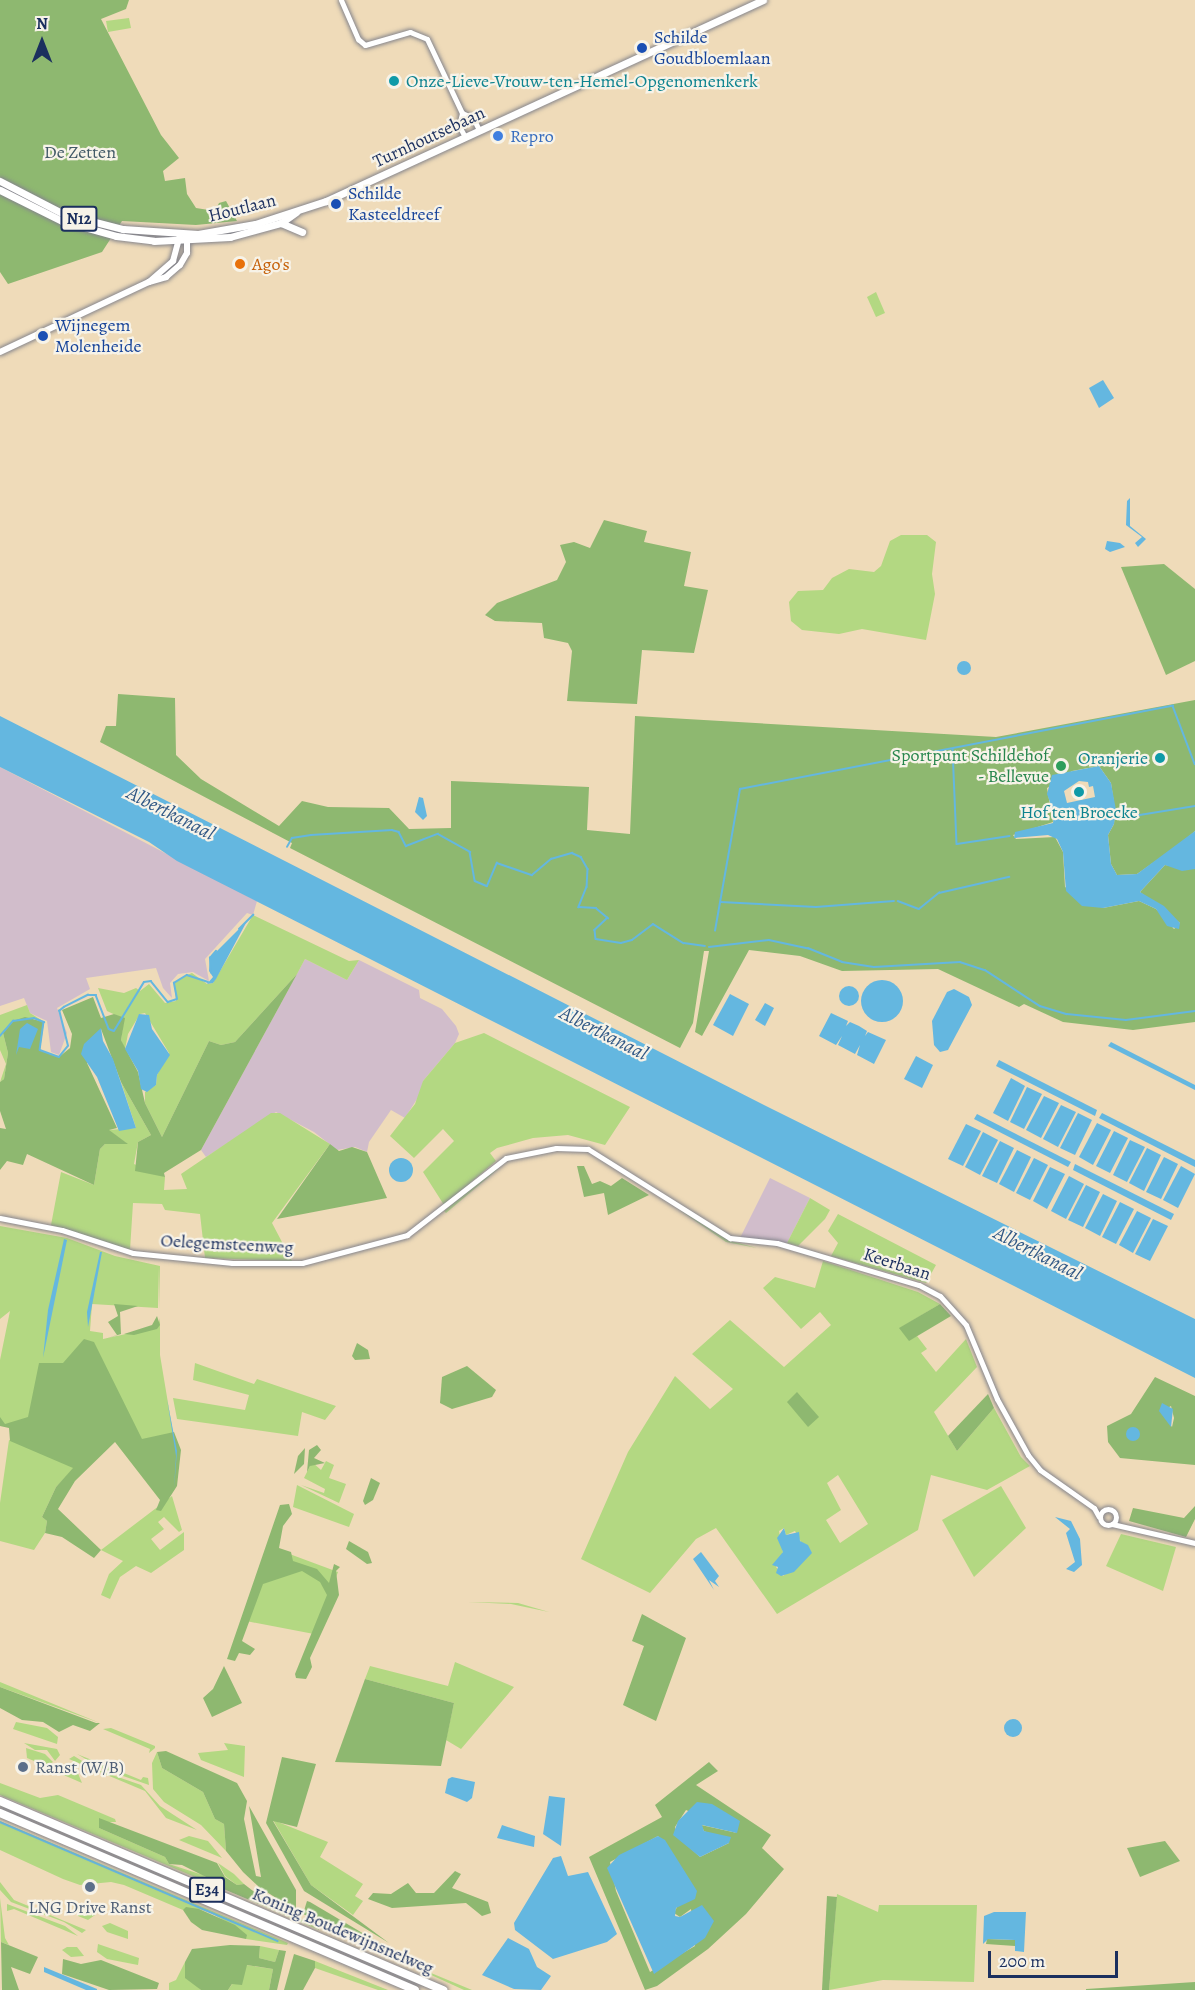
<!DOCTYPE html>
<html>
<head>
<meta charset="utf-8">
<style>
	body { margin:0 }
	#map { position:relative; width:1195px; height:1990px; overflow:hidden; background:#efdbb9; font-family:Alegreya,serif }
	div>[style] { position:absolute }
	.industrial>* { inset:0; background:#d1bdcb }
	.green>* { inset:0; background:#b3d882 }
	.forest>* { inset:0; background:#8eb870 }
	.water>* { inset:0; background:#64b7e0 }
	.round { border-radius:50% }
	.stream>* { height:1.5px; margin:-0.75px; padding:0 0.75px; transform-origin:0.75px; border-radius:0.75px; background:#64b7e0 }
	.roads { filter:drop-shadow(0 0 2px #85858c) drop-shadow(0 0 2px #85858c) }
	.tertiary>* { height:5px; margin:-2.5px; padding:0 2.5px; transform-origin:2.5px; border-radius:2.5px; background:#fff }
	.tertiary>.ring { margin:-2.5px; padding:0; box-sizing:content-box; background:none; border:5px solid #fff; border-radius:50% }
	.secondary>* { height:6px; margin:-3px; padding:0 3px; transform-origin:3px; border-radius:3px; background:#fff }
	.primary>* { height:7px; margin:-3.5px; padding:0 3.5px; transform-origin:3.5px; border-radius:3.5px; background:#fff }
	.motorway>* { height:8px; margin:-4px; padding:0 4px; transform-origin:4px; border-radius:4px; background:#fff }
	.dots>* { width:16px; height:16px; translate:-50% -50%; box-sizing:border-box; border:3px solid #f7f3e8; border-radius:50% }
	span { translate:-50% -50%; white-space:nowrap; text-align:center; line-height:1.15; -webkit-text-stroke:4.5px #f7f3e8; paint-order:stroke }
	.shield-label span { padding:2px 4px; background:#f7f3e8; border:2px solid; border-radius:4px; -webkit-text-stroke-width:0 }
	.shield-label { font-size:16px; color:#1b2f5e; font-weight:700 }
	.transit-label { font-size:18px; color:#164399 }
	.left { translate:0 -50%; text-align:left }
	.culture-label { font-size:18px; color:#0d838f }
	.right { translate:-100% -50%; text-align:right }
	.shop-label { font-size:18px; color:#366cbe }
	.street-label { font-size:18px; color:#1b2f5e }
	.park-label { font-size:18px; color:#415967 }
	.food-label { font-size:18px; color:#c56008 }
	.leisure-label { font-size:18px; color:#27864d }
	.service-label { font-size:18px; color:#4e5e75 }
	.water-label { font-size:20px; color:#315885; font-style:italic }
	.north { position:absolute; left:12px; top:12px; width:60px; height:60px; -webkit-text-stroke:4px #f7f3e8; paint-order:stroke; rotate:0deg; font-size:16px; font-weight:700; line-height:24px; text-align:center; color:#1b2f5e }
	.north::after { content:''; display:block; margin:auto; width:21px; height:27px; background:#1b2f5e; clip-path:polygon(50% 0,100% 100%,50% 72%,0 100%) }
	.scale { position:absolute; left:988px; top:1951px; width:130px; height:27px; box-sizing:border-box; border:3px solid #1b2f5e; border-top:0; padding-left:8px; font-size:18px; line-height:21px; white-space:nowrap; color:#1b2f5e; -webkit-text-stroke:4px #f7f3e8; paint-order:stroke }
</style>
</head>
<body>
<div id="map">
	<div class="industrial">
		<div style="clip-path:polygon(0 767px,257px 901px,253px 915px,247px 913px,205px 959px,209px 981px,193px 972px,178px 974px,170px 983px,172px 998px,163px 988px,156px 968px,86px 978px,90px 989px,57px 1008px,67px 1033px,59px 1055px,51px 1052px,47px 1021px,30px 1013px,24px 998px,0 1006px)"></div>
		<div style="clip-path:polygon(305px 959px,347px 980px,359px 960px,419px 990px,420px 998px,442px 1009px,456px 1026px,459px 1034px,455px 1043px,423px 1081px,422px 1091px,405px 1118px,391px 1110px,369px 1142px,367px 1152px,355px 1147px,337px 1150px,314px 1132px,276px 1112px,206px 1157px,201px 1150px)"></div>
		<div style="clip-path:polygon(770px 1178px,810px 1198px,787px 1243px,740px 1238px)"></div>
	</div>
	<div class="green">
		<div style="clip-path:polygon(129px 18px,131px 28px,108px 32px,106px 21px)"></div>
		<div style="clip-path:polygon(876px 292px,885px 313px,876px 317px,867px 297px)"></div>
		<div style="clip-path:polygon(901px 535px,927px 535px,936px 542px,932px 574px,935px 594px,926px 640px,862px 629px,839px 634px,802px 630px,791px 621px,789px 602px,798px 591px,823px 590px,832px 578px,849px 569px,874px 572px,881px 566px,890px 541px)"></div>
		<div style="clip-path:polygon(253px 915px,349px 961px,359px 960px,347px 980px,305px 959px,297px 974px,235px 1042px,221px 1045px,209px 1041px,162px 1137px,145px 1103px,145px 1092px,156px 1085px,157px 1075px,169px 1053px,145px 1013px,140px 1014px,128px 1034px,125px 1049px,121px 1040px,124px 1019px,107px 1011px,98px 988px,124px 993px,136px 988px,140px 991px,149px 984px,165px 1003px,176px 1001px,174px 983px,187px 975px,192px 973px,207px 984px,213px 983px)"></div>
		<div style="clip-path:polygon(27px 1005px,30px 1013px,46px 1023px,34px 1018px,13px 1021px,3px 1033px,8px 1053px,4px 1079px,0 1082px,6px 1064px,0 1050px,0 1015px)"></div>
		<div style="clip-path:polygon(484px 1033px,630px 1107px,605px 1145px,568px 1135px,533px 1138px,497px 1148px,490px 1153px,496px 1161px,444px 1205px,423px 1172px,454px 1141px,443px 1129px,414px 1158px,390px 1136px,415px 1104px,423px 1081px,455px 1043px)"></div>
		<div style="clip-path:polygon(121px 1082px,151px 1135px,138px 1142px,134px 1164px,165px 1177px,164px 1190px,187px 1189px,181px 1174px,271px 1113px,280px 1113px,330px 1144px,272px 1223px,292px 1261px,205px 1258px,200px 1214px,165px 1210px,162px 1204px,133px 1203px,130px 1250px,51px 1225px,61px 1172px,94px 1185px,100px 1149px,105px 1144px,126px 1143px,108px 1130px,136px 1128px)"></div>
		<div style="clip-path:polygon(496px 1167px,498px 1169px,446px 1213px,444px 1211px)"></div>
		<div style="clip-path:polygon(810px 1198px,830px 1210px,825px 1219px,798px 1246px,787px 1243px)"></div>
		<div style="clip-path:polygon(678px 1209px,731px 1241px,757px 1248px,726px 1242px)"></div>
		<div style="clip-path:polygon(838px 1214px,936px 1265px,926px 1283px,831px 1256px,838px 1243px,828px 1231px)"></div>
		<div style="clip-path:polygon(0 1226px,67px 1238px,115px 1256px,160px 1266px,159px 1310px,159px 1267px,158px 1308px,92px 1304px,90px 1331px,103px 1333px,103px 1339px,158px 1327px,160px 1318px,160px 1355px,173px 1433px,138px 1443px,32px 1413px,25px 1423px,0 1425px,0 1360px,10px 1311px,0 1319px)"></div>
		<div style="clip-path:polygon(evenodd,823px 1261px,918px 1292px,940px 1304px,900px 1328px,909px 1340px,917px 1336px,927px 1349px,921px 1353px,936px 1372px,966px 1339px,977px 1367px,934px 1412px,957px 1451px,994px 1408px,1021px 1457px,1030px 1466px,987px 1490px,931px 1475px,918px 1530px,777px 1614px,716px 1528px,696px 1539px,650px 1593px,581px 1559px,628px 1452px,675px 1376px,710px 1409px,733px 1389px,692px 1354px,730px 1320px,784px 1367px,831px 1325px,820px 1312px,801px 1329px,763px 1288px,775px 1277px,815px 1288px,823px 1261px,838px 1475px,868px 1524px,840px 1543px,826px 1520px,841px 1510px,827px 1483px,838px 1475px,823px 1261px,784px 1528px,786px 1535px,795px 1531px,801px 1542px,802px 1562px,783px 1576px,776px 1567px,783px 1552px,779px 1531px,784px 1528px)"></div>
		<div style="clip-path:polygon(195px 1363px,254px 1384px,257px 1379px,336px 1406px,325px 1420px,302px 1412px,298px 1436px,177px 1419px,173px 1398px,245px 1410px,249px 1395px,193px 1380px)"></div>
		<div style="clip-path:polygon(9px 1440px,53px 1456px,74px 1468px,56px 1487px,42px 1517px,47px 1521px,45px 1533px,34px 1550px,0 1541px,0 1503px)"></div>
		<div style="clip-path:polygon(326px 1461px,334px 1465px,329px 1478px,346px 1484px,339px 1503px,301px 1485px,324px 1493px,325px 1489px,304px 1478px,312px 1462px,321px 1470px)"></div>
		<div style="clip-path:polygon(297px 1485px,354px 1514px,349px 1527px,293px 1507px)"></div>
		<div style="clip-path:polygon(1001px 1486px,1026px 1528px,974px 1577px,942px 1520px)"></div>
		<div style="clip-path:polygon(172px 1496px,182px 1530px,179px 1532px,164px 1517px,158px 1522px,164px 1529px,151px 1539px,160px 1550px,184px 1532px,184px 1550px,151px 1573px,136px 1566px,120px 1577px,110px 1599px,101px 1595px,109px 1574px,123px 1561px,101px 1550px)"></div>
		<div style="clip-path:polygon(1121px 1534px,1176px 1547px,1163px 1591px,1106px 1566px)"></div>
		<div style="clip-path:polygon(268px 1546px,338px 1572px,314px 1634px,241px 1620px)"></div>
		<div style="clip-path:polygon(468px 1602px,518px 1603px,549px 1612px,511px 1604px)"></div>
		<div style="clip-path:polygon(455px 1662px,514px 1687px,461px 1749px,446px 1740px,454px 1703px,365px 1679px,370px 1666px,448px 1686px)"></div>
		<div style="clip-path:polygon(0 1682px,73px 1712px,100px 1723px,0 1687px)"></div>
		<div style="clip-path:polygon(16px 1722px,47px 1728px,58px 1737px,57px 1744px,13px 1729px)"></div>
		<div style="clip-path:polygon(111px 1728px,155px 1746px,155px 1748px,149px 1753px,150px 1749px,103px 1729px)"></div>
		<div style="clip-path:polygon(24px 1743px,57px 1749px,60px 1755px,55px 1761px,47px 1750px,35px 1750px)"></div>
		<div style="clip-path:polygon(224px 1743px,245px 1746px,244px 1777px,201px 1760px,198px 1753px,228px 1750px)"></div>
		<div style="clip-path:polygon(26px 1748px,45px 1754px,53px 1762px,46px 1766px,27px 1758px)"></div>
		<div style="clip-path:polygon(157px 1752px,162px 1768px,203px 1792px,215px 1819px,224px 1824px,226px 1851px,201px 1825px,164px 1802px,153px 1789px,152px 1763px)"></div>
		<div style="clip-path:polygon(77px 1754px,141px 1780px,143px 1777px,148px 1778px,149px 1785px,103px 1769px)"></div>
		<div style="clip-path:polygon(74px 1756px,95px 1769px,141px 1785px,160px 1806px,197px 1830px,166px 1818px,145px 1791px,69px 1759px)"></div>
		<div style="clip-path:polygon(66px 1769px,77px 1771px,82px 1783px,59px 1773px)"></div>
		<div style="clip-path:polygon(0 1783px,40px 1798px,58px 1795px,115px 1819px,116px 1822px,104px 1822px,99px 1828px,165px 1857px,169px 1864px,203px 1875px,214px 1885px,0 1795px)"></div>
		<div style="clip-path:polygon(273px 1820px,328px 1842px,320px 1857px,363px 1884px,355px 1896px,363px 1901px,353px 1915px,311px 1885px)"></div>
		<div style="clip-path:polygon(0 1821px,288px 1943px,287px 1945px,246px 1939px,240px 1930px,211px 1913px,199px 1909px,183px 1910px,124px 1885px,111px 1882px,80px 1885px,63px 1879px,0 1850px)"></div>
		<div style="clip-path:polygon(189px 1836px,208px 1841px,222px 1858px,179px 1840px)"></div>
		<div style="clip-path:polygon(218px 1863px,234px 1874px,244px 1884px,237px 1885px,225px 1876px)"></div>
		<div style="clip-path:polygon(0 1882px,14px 1900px,86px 1930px,82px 1933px,64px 1922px,11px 1902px,0 1890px)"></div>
		<div style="clip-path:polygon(837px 1894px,878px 1912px,879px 1905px,977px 1905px,974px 1982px,883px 1980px,829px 1990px)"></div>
		<div style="clip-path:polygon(0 1898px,5px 1938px,9px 1945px,1px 1942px)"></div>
		<div style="clip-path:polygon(265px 1900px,319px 1929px,319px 1930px,259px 1904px)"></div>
		<div style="clip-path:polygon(7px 1904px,65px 1926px,78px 1936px,14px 1909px,7px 1911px)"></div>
		<div style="clip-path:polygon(73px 1906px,95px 1915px,88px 1920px,78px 1916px)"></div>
		<div style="clip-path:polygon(110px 1923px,128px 1931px,128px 1939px,107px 1932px,102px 1926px)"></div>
		<div style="clip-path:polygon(98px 1944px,139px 1958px,138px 1965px,107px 1959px,97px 1952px)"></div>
		<div style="clip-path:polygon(260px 1946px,279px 1950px,275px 1962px,259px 1958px)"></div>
		<div style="clip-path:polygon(67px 1947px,77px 1947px,84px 1956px,71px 1957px,62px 1950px)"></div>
		<div style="clip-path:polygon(315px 1961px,388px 1990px,378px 1990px,315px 1968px)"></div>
		<div style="clip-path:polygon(185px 1962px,185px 1972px,201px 1990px,169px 1990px,169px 1983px,176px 1980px)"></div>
		<div style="clip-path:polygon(246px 1965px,273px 1969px,269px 1990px,228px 1990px)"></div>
		<div style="clip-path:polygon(420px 1967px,431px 1973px,472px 1990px,464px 1990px,418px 1969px)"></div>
	</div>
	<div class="forest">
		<div style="clip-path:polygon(0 0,129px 0,126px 9px,101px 19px,161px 135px,179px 158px,163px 171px,165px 181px,185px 178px,187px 194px,196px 208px,215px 211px,219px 203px,226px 201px,237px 221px,196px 225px,122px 221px,102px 252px,8px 284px,0 272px)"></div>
		<div style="clip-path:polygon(604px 520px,647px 531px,644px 542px,691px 552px,684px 586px,708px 590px,694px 653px,642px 650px,637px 704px,567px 701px,572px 651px,568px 643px,544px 638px,542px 623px,495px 621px,485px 615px,497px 603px,557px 580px,566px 562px,560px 545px,574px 542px,590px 548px)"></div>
		<div style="clip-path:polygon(1164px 564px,1195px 589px,1195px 661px,1166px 675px,1121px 567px)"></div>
		<div style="clip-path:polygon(118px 694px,175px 698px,176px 755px,201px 779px,279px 826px,302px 801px,328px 807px,389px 808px,409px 829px,451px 828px,451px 781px,589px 787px,587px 830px,630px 834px,635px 716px,996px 737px,1195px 700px,1195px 831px,1180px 844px,1137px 874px,1117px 875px,1111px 864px,1108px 835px,1114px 824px,1115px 810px,1111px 783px,1099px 766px,1072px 771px,1047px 788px,1053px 822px,1013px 835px,1016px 839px,1055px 837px,1063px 852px,1065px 887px,1103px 908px,1139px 901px,1156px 909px,1174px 929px,1180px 923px,1140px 892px,1165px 865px,1195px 869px,1195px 1022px,1133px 1030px,1063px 1022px,1024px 1004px,1019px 1007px,938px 969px,842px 971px,800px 956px,749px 950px,702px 1036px,695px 1032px,709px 951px,704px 951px,693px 1023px,680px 1048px,290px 848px,292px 843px,100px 742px,106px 726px,116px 726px)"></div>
		<div style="clip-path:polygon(297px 974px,201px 1150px,164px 1173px,165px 1177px,135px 1171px,138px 1142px,151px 1135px,121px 1082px,101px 1029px,87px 1063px,117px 1128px,109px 1130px,128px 1144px,105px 1144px,100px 1149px,94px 1185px,27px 1154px,23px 1165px,7px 1161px,0 1170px,0 1128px,6px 1129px,0 1111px,0 1082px,4px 1079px,8px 1053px,3px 1033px,13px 1021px,25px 1017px,44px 1022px,40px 1050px,59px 1057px,70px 1048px,72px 1034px,62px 1010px,93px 997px,101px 1018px,114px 1014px,125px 1018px,121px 1040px,138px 1072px,145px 1103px,162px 1137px,209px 1041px,221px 1045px,235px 1042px)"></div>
		<div style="clip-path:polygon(330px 1144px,339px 1151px,352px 1147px,367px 1152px,387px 1198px,277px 1219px)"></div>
		<div style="clip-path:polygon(577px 1166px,584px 1166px,592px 1184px,600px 1181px,611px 1186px,622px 1178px,649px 1195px,608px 1215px,604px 1193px,584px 1197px)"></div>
		<div style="clip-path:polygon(114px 1304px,138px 1306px,120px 1312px,121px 1334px,105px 1339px,117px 1335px,108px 1322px,118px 1316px)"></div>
		<div style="clip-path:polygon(940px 1304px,951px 1316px,909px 1341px,899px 1328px)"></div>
		<div style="clip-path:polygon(157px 1316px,160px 1325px,157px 1329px,134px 1335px,124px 1334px,152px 1325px)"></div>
		<div style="clip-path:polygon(84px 1339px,94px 1342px,142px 1439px,174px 1432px,181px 1450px,177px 1486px,161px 1511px,156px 1510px,160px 1500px,115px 1442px,75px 1481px,58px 1509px,101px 1550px,94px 1558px,62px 1537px,45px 1533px,47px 1521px,42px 1517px,56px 1487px,73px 1468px,10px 1441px,9px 1428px,0 1426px,0 1417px,5px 1424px,28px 1417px,39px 1363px,63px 1363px)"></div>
		<div style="clip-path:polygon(357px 1343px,368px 1350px,370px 1359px,355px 1360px,352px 1356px)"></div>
		<div style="clip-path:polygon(467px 1366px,496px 1390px,492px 1397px,452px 1409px,440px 1403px,442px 1377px)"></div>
		<div style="clip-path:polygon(evenodd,1155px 1377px,1195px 1396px,1195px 1465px,1120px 1458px,1108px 1442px,1107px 1426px,1131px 1414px,1155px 1377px,1171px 1406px,1174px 1418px,1172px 1427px,1161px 1412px,1171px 1406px)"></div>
		<div style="clip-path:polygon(797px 1392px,819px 1417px,808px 1427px,787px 1402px)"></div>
		<div style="clip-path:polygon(988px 1394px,994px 1408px,957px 1451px,948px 1436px)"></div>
		<div style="clip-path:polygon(317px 1445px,321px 1450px,314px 1458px,325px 1463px,310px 1466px,307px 1472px,309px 1450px)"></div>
		<div style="clip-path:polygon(305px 1448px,304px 1464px,294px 1474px,298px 1456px)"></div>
		<div style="clip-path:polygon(371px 1478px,380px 1483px,373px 1500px,365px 1505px,363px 1501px)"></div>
		<div style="clip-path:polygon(289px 1504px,292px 1514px,283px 1526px,279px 1548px,291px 1552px,293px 1561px,317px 1569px,329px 1583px,334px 1564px,340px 1567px,336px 1571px,339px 1595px,310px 1658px,312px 1667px,306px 1679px,296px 1678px,295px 1674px,327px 1595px,320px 1582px,302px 1571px,263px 1584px,242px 1641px,255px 1649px,250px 1655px,239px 1653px,235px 1661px,227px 1659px,280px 1505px)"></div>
		<div style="clip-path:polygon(1195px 1506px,1195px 1519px,1186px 1537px,1129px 1521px,1133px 1508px,1184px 1518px)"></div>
		<div style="clip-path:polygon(349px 1541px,368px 1552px,372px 1563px,367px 1564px,346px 1549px)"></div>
		<div style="clip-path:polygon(642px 1614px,686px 1638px,656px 1721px,623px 1705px,644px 1646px,632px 1641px)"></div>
		<div style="clip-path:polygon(224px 1666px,242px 1703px,212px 1717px,203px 1698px,213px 1689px)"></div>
		<div style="clip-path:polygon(365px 1679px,454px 1703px,441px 1766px,335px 1762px)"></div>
		<div style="clip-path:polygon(0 1687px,96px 1723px,100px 1723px,90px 1731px,73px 1725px,59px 1732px,43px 1722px,22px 1720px,0 1708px)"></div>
		<div style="clip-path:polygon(166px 1751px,237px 1783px,247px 1801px,244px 1819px,256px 1876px,261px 1877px,249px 1806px,296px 1890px,296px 1910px,260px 1888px,243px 1872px,226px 1851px,224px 1824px,215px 1819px,203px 1792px,162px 1768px,157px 1752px)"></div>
		<div style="clip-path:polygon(282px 1757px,316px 1764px,297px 1827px,273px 1821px,311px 1885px,389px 1943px,304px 1891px,266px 1823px)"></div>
		<div style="clip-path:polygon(evenodd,709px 1762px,718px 1771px,696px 1785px,771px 1835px,762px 1848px,784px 1869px,746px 1914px,708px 1949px,657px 1986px,645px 1990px,589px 1857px,662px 1817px,655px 1805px,709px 1762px,686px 1810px,737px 1833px,701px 1825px,704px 1831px,729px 1843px,700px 1857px,677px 1836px,675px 1827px,686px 1810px,709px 1762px,658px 1836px,669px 1848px,678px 1905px,674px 1913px,680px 1917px,691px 1909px,695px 1946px,650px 1972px,616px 1891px,610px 1862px,658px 1836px)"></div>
		<div style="clip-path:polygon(99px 1818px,217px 1863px,225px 1877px,237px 1885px,244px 1884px,265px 1900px,259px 1904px,214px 1885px,210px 1879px,182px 1865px,169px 1864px,165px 1857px,99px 1828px)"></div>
		<div style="clip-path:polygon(1165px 1841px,1180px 1861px,1140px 1877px,1127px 1848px)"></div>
		<div style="clip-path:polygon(455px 1871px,461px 1874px,452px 1888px,488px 1902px,491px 1913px,482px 1916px,466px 1903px,392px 1908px,368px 1899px,373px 1893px,391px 1894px,408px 1883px,416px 1893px,434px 1893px)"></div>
		<div style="clip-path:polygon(827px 1896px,837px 1897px,829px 1990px,822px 1990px)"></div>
		<div style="clip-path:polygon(307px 1901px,310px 1902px,420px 1967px,303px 1914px)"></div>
		<div style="clip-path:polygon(186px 1907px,199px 1909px,235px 1925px,247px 1935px,246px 1939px,202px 1930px,191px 1922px,183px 1910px)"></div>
		<div style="clip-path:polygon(987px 1939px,1015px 1940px,1015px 1946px,986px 1944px)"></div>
		<div style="clip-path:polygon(1px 1942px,38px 1957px,30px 1974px,11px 1967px,19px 1990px,2px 1990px)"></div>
		<div style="clip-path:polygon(230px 1945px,260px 1946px,259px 1958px,275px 1962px,279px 1950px,286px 1951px,277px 1990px,269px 1990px,273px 1969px,247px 1965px,242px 1985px,232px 1984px,228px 1990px,201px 1990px,185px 1978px,185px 1962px,192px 1949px)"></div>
		<div style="clip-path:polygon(294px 1954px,315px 1961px,315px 1968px,303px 1990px,284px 1990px)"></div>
		<div style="clip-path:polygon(63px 1959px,81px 1964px,101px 1960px,159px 1983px,157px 1989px,109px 1990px,62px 1974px)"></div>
		<div style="clip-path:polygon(1195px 1982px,1195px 1990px,1086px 1990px,1086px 1989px)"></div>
	</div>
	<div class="water">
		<div style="clip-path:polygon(1103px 380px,1114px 398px,1099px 408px,1089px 388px)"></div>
		<div style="clip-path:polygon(1130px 498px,1130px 526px,1146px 539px,1138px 547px,1135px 543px,1142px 537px,1126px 525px,1127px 501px)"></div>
		<div style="clip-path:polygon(1107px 541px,1120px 543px,1125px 547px,1110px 552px,1105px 549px)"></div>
		<div class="round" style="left:957px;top:661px;width:14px;height:14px"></div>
		<div style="clip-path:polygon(0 716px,770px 1108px,1195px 1319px,1195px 1378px,177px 861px,149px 842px,0 767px)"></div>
		<div style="clip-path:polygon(evenodd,1099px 766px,1111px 783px,1116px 810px,1114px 824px,1108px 835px,1111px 864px,1117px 875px,1137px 874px,1195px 831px,1195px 869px,1182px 871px,1165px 865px,1140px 892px,1164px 906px,1180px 923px,1179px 929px,1167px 926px,1156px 909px,1139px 901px,1103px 908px,1082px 906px,1066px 891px,1063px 852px,1057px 839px,1048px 835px,1014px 838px,1015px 832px,1053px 823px,1054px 813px,1047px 794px,1052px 775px,1099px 766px,1079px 781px,1088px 782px,1089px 787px,1093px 786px,1095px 797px,1067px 803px,1064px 791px,1079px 781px)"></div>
		<div style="clip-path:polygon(419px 797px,423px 798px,427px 816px,423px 820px,415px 812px)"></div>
		<div style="clip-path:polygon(247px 921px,216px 979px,213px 983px,207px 984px,213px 977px,209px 971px,210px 958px)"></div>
		<div class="round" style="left:861px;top:980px;width:42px;height:42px"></div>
		<div class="round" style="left:839px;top:986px;width:20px;height:20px"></div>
		<div style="clip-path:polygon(954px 989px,969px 997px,972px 1005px,948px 1050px,940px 1052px,934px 1045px,932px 1021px,947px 992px)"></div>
		<div style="clip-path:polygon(730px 994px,749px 1004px,733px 1036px,713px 1025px)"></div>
		<div style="clip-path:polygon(765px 1003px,774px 1008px,765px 1026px,755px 1020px)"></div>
		<div style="clip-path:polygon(831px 1013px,848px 1021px,846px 1026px,850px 1022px,859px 1026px,867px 1031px,865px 1036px,868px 1032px,886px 1040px,874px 1064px,857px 1055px,860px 1045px,855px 1054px,838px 1045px,842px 1036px,836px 1045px,819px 1036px)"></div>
		<div style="clip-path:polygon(139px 1014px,149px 1015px,152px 1029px,170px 1055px,157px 1075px,156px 1085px,147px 1092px,141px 1089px,138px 1071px,125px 1049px)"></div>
		<div style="clip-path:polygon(27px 1023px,38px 1029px,30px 1049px,19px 1047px,16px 1055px,20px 1029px)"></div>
		<div style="clip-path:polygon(101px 1028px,103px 1041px,113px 1059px,136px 1128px,119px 1131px,97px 1077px,81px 1054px,84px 1044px)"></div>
		<div style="clip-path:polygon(1111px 1042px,1195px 1085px,1195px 1090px,1108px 1046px)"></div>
		<div style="clip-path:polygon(916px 1056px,933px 1065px,922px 1088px,904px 1079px)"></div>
		<div style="clip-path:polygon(999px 1060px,1097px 1110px,1095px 1116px,996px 1066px)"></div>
		<div style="clip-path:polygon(1011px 1078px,1025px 1086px,1008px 1121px,993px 1113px)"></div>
		<div style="clip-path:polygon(1027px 1087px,1042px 1094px,1024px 1129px,1010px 1122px)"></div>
		<div style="clip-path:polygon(1044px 1096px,1059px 1103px,1041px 1138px,1026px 1130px)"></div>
		<div style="clip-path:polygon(1061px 1105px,1076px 1112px,1058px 1147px,1043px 1139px)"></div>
		<div style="clip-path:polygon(1078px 1113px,1092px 1120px,1075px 1155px,1060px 1148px)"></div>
		<div style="clip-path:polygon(1102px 1113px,1195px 1160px,1195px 1167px,1099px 1118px)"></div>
		<div style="clip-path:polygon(977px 1114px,1071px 1162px,1068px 1167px,974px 1119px)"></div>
		<div style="clip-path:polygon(1097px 1123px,1111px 1130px,1093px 1165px,1079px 1157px)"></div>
		<div style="clip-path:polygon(966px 1124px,981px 1131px,963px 1166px,948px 1159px)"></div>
		<div style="clip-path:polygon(1114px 1131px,1128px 1138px,1110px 1173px,1096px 1166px)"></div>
		<div style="clip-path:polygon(983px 1132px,998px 1140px,980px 1175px,965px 1167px)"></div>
		<div style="clip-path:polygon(1130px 1140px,1145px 1147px,1127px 1182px,1113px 1175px)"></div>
		<div style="clip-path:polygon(1000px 1141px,1014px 1148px,997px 1183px,982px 1176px)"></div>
		<div style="clip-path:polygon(1147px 1148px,1161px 1155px,1144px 1191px,1129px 1183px)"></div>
		<div style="clip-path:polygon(1017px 1150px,1031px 1157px,1014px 1192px,999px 1184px)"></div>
		<div style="clip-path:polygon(1164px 1157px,1178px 1164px,1161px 1199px,1146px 1192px)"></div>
		<div class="round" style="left:389px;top:1158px;width:24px;height:24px"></div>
		<div style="clip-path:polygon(1034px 1158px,1048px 1165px,1030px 1200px,1016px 1193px)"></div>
		<div style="clip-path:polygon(1075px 1164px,1174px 1214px,1171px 1220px,1073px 1170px)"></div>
		<div style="clip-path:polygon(1181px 1166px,1195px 1174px,1178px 1208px,1163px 1200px)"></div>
		<div style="clip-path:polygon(1050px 1167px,1065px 1174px,1047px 1209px,1033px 1201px)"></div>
		<div style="clip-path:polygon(1069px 1176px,1084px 1184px,1066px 1219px,1051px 1211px)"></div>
		<div style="clip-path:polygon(1086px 1185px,1100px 1192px,1083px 1227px,1068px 1220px)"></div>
		<div style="clip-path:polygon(1103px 1194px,1117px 1201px,1100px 1236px,1085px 1228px)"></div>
		<div style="clip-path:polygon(1120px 1202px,1134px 1209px,1116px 1244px,1102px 1237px)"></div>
		<div style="clip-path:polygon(1137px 1211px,1151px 1218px,1133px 1253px,1119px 1245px)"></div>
		<div style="clip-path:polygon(1153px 1219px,1168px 1226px,1150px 1261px,1135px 1254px)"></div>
		<div style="clip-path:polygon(64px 1239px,67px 1240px,43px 1358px,48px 1310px)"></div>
		<div style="clip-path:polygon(100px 1252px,102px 1252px,88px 1327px,87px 1312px)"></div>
		<div style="clip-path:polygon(167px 1399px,177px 1451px,174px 1489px,176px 1456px)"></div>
		<div style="clip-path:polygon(1162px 1403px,1173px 1409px,1171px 1427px,1159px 1411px)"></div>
		<div class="round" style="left:1126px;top:1427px;width:14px;height:14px"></div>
		<div style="clip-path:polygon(1055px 1517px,1071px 1521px,1080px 1539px,1082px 1565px,1074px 1572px,1066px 1569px,1075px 1562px,1066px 1533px,1070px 1529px)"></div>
		<div style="clip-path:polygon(784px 1528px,786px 1535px,799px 1532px,800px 1541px,808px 1545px,812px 1553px,794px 1572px,781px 1576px,776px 1573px,778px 1567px,772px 1565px,783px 1552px,777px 1538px)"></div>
		<div style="clip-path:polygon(701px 1552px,719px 1576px,715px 1581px,719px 1587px,709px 1580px,714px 1590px,693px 1559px)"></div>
		<div class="round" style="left:1004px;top:1719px;width:18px;height:18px"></div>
		<div style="clip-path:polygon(452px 1777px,475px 1782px,472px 1798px,467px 1802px,445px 1793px,448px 1779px)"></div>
		<div style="clip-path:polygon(549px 1796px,565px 1798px,561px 1846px,543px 1834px)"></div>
		<div style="clip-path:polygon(697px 1802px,712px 1804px,740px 1821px,737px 1833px,702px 1825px,704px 1831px,731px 1837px,729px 1843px,700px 1857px,673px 1835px,678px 1821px)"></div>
		<div style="clip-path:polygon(502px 1825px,535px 1836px,534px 1847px,497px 1838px)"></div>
		<div style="clip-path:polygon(658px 1836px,665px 1840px,697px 1891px,695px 1899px,676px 1908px,675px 1916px,680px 1917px,702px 1905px,714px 1921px,705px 1938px,654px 1974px,607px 1868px,619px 1855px)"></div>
		<div style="clip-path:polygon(561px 1856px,568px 1876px,588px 1872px,617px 1934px,607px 1942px,553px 1959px,515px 1930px,514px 1923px,553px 1858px)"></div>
		<div style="clip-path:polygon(994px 1912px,1026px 1912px,1024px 1952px,1015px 1951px,1015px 1940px,988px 1939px,983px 1944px,984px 1916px)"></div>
		<div style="clip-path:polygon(508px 1938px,529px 1949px,537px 1967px,551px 1976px,541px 1990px,514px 1989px,482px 1975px)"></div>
		<div style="clip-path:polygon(44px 1967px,97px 1989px,97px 1990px,86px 1990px,44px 1972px)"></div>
	</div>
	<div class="stream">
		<div style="left:953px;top:749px;width:95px;rotate:87.6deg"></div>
		<div style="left:957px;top:844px;width:53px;rotate:-8.7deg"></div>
		<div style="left:1115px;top:819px;width:81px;rotate:-9.2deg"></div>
		<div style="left:287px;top:847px;width:10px;rotate:-61deg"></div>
		<div style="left:292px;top:838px;width:19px;rotate:-9deg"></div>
		<div style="left:311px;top:835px;width:81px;rotate:-3.5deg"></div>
		<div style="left:392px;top:830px;width:7px;rotate:16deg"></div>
		<div style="left:399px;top:832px;width:16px;rotate:63deg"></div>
		<div style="left:406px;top:846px;width:34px;rotate:-21deg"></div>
		<div style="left:438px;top:834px;width:37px;rotate:29deg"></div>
		<div style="left:470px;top:852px;width:29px;rotate:80deg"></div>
		<div style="left:475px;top:881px;width:13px;rotate:23deg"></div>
		<div style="left:487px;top:886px;width:25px;rotate:-67deg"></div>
		<div style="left:497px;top:863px;width:37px;rotate:19deg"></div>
		<div style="left:532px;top:875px;width:25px;rotate:-40deg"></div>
		<div style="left:551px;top:859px;width:22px;rotate:-16deg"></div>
		<div style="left:572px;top:853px;width:10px;rotate:24deg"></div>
		<div style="left:581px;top:857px;width:14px;rotate:60deg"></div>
		<div style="left:588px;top:869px;width:18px;rotate:93deg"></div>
		<div style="left:587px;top:887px;width:22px;rotate:112deg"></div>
		<div style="left:579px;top:907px;width:17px;rotate:3deg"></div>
		<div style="left:596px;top:908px;width:16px;rotate:40deg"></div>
		<div style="left:608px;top:918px;width:18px;rotate:137deg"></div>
		<div style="left:595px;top:930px;width:9px;rotate:84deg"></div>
		<div style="left:596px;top:939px;width:25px;rotate:9deg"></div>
		<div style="left:621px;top:943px;width:11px;rotate:-15deg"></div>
		<div style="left:632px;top:940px;width:26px;rotate:-37deg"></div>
		<div style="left:653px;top:924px;width:36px;rotate:32deg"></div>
		<div style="left:684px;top:943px;width:21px;rotate:8deg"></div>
		<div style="left:898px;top:901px;width:22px;rotate:21deg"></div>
		<div style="left:919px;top:909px;width:26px;rotate:-39deg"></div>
		<div style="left:939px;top:893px;width:72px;rotate:-12.9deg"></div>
		<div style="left:721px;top:902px;width:95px;rotate:3deg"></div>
		<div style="left:816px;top:907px;width:78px;rotate:-4.4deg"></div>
		<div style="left:239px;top:929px;width:20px;rotate:-45deg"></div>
		<div style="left:715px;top:931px;width:144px;rotate:-80deg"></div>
		<div style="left:740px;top:789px;width:441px;rotate:-10.9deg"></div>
		<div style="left:1173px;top:706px;width:62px;rotate:69.2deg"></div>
		<div style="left:709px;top:947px;width:60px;rotate:-6.7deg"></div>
		<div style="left:769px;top:940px;width:40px;rotate:12deg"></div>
		<div style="left:808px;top:948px;width:37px;rotate:22deg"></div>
		<div style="left:842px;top:962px;width:32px;rotate:9deg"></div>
		<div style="left:874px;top:967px;width:86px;rotate:-3.3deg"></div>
		<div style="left:960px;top:962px;width:26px;rotate:18deg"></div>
		<div style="left:985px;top:970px;width:66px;rotate:33.2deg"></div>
		<div style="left:1040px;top:1006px;width:28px;rotate:17deg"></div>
		<div style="left:1067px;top:1014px;width:59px;rotate:5.8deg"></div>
		<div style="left:1126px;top:1020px;width:70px;rotate:-7.4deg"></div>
		<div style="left:211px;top:973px;width:15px;rotate:-94deg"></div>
		<div style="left:210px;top:958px;width:9px;rotate:-49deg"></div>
		<div style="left:0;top:1036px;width:20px;rotate:-49deg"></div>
		<div style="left:13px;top:1021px;width:21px;rotate:-8deg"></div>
		<div style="left:34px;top:1018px;width:11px;rotate:22deg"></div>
		<div style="left:44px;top:1022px;width:28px;rotate:98deg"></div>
		<div style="left:40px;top:1050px;width:20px;rotate:20deg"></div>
		<div style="left:59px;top:1057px;width:14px;rotate:-51deg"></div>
		<div style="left:68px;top:1046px;width:36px;rotate:-104deg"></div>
		<div style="left:59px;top:1011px;width:6px;rotate:-39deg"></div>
		<div style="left:64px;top:1007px;width:27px;rotate:-27deg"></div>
		<div style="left:88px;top:995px;width:8px"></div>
		<div style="left:96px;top:995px;width:36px;rotate:69deg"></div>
		<div style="left:109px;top:1029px;width:5px;rotate:22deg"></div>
		<div style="left:114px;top:1031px;width:57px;rotate:-58.5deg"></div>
		<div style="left:144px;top:982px;width:7px;rotate:-8deg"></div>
		<div style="left:151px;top:981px;width:27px;rotate:51deg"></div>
		<div style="left:168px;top:1002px;width:9px;rotate:-18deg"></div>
		<div style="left:177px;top:999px;width:16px;rotate:-101deg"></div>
		<div style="left:174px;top:983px;width:15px;rotate:-32deg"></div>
		<div style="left:187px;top:975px;width:22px;rotate:18deg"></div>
		<div style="left:0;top:1822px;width:302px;rotate:23.2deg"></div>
	</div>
	<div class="roads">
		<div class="tertiary">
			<div style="left:341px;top:0;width:43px;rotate:66.4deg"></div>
			<div style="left:358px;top:39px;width:9px;rotate:41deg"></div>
			<div style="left:365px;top:45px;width:47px;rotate:-16.1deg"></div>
			<div style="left:410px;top:32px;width:18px;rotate:22deg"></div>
			<div style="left:427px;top:39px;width:82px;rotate:64.7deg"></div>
			<div style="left:462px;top:113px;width:12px;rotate:24deg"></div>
			<div style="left:473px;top:118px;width:13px;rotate:63deg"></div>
			<div style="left:462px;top:113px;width:13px;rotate:103deg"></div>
			<div style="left:459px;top:126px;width:13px;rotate:61deg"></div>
			<div style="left:0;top:1218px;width:63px;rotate:11deg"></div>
			<div style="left:62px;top:1230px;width:75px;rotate:17.9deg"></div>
			<div style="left:133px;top:1253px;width:100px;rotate:5.8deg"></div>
			<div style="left:232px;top:1263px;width:70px"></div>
			<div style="left:302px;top:1263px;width:109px;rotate:-14.9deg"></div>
			<div style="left:407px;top:1235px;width:125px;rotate:-37.9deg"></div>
			<div style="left:506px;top:1158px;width:51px;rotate:-11.3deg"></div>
			<div style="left:556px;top:1148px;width:32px;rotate:2deg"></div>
			<div style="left:588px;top:1149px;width:168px;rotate:32.1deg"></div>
			<div style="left:730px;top:1238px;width:47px;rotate:6.1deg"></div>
			<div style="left:777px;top:1243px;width:148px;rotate:16.5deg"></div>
			<div style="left:919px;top:1285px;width:24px;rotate:28deg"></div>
			<div style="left:940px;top:1296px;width:39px;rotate:48deg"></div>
			<div style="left:966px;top:1325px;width:80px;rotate:67.3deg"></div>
			<div style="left:997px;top:1399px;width:64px;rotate:61deg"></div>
			<div style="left:1028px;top:1455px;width:19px;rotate:51deg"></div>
			<div style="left:1040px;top:1470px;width:66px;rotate:35.1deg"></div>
			<div style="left:1094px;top:1508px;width:10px;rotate:61deg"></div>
			<div class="ring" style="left:1100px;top:1509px;width:11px;height:11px"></div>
			<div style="left:1112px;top:1524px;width:85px;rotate:12.9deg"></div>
		</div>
		<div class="secondary">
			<div style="left:149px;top:282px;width:18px;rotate:-16deg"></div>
			<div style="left:166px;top:277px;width:18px;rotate:-41deg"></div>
			<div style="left:180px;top:265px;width:14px;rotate:-60deg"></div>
			<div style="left:187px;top:253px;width:18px;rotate:-90deg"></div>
			<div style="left:0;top:352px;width:165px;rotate:-25.2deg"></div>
			<div style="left:149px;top:282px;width:32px;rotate:-41deg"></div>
			<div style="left:173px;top:261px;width:27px;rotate:-75deg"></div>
		</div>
		<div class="primary">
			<div style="left:0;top:181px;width:72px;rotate:27.3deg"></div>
			<div style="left:64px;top:214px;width:61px;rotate:14.3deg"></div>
			<div style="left:123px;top:229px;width:75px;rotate:3.8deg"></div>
			<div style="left:198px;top:234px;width:58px;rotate:-10deg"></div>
			<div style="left:255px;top:224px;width:75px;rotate:-17.9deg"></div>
			<div style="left:326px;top:201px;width:481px;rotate:-24.7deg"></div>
			<div style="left:0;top:190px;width:69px;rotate:26.6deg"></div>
			<div style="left:62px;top:221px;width:56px;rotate:15.5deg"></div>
			<div style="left:116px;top:236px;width:38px;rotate:7deg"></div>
			<div style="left:154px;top:241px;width:76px;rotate:-3deg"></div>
			<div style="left:230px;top:237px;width:53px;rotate:-15.4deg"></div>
			<div style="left:281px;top:223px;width:19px;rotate:-36deg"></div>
			<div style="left:281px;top:223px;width:23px;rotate:23deg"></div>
		</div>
		<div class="motorway">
			<div style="left:0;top:1801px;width:482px;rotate:23.1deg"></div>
			<div style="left:0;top:1813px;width:451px;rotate:23.1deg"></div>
		</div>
	</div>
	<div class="dots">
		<div style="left:642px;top:48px;background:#1a4fb4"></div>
		<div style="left:394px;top:81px;background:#0f9aa8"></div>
		<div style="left:498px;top:136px;background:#3f7fe0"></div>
		<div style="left:336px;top:204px;background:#1a4fb4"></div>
		<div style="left:240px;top:264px;background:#e8710a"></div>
		<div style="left:43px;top:336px;background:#1a4fb4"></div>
		<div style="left:1160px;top:758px;background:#0f9aa8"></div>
		<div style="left:1061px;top:766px;background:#2e9e5b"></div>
		<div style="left:1079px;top:792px;background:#0f9aa8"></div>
		<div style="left:23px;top:1767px;background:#5c6f8a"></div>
		<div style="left:90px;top:1887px;background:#5c6f8a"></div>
	</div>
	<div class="shield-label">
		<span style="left:79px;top:219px">N12</span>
		<span style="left:207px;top:1890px">E34</span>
	</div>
	<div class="transit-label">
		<span class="left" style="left:654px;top:48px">Schilde<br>Goudbloemlaan</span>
		<span class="left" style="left:348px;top:204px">Schilde<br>Kasteeldreef</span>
		<span class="left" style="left:55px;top:336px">Wijnegem<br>Molenheide</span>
	</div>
	<div class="culture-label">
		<span class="left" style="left:406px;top:81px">Onze-Lieve-Vrouw-ten-Hemel-Opgenomenkerk</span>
		<span class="right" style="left:1148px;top:758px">Oranjerie</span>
		<span style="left:1079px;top:812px">Hof ten Broecke</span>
	</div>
	<div class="shop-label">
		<span class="left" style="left:510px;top:136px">Repro</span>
	</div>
	<div class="street-label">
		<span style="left:429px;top:137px;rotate:-25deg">Turnhoutsebaan</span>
		<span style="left:242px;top:208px;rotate:-14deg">Houtlaan</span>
		<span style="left:227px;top:1244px;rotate:3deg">Oelegemsteenweg</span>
		<span style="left:897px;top:1264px;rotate:18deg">Keerbaan</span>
		<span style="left:343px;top:1931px;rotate:23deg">Koning Boudewijnsnelweg</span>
	</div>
	<div class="park-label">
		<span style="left:80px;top:152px">De Zetten</span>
	</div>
	<div class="food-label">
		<span class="left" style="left:252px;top:264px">Ago's</span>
	</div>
	<div class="leisure-label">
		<span class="right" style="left:1049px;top:766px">Sportpunt Schildehof<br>- Bellevue</span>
	</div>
	<div class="service-label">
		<span class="left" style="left:35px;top:1767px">Ranst (W/B)</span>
		<span style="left:90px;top:1907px">LNG Drive Ranst</span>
	</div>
	<div class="water-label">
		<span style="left:171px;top:813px;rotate:27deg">Albertkanaal</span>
		<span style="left:604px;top:1033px;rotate:27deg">Albertkanaal</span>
		<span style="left:1038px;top:1253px;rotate:27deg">Albertkanaal</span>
	</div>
	<div class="north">N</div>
	<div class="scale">200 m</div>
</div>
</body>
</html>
